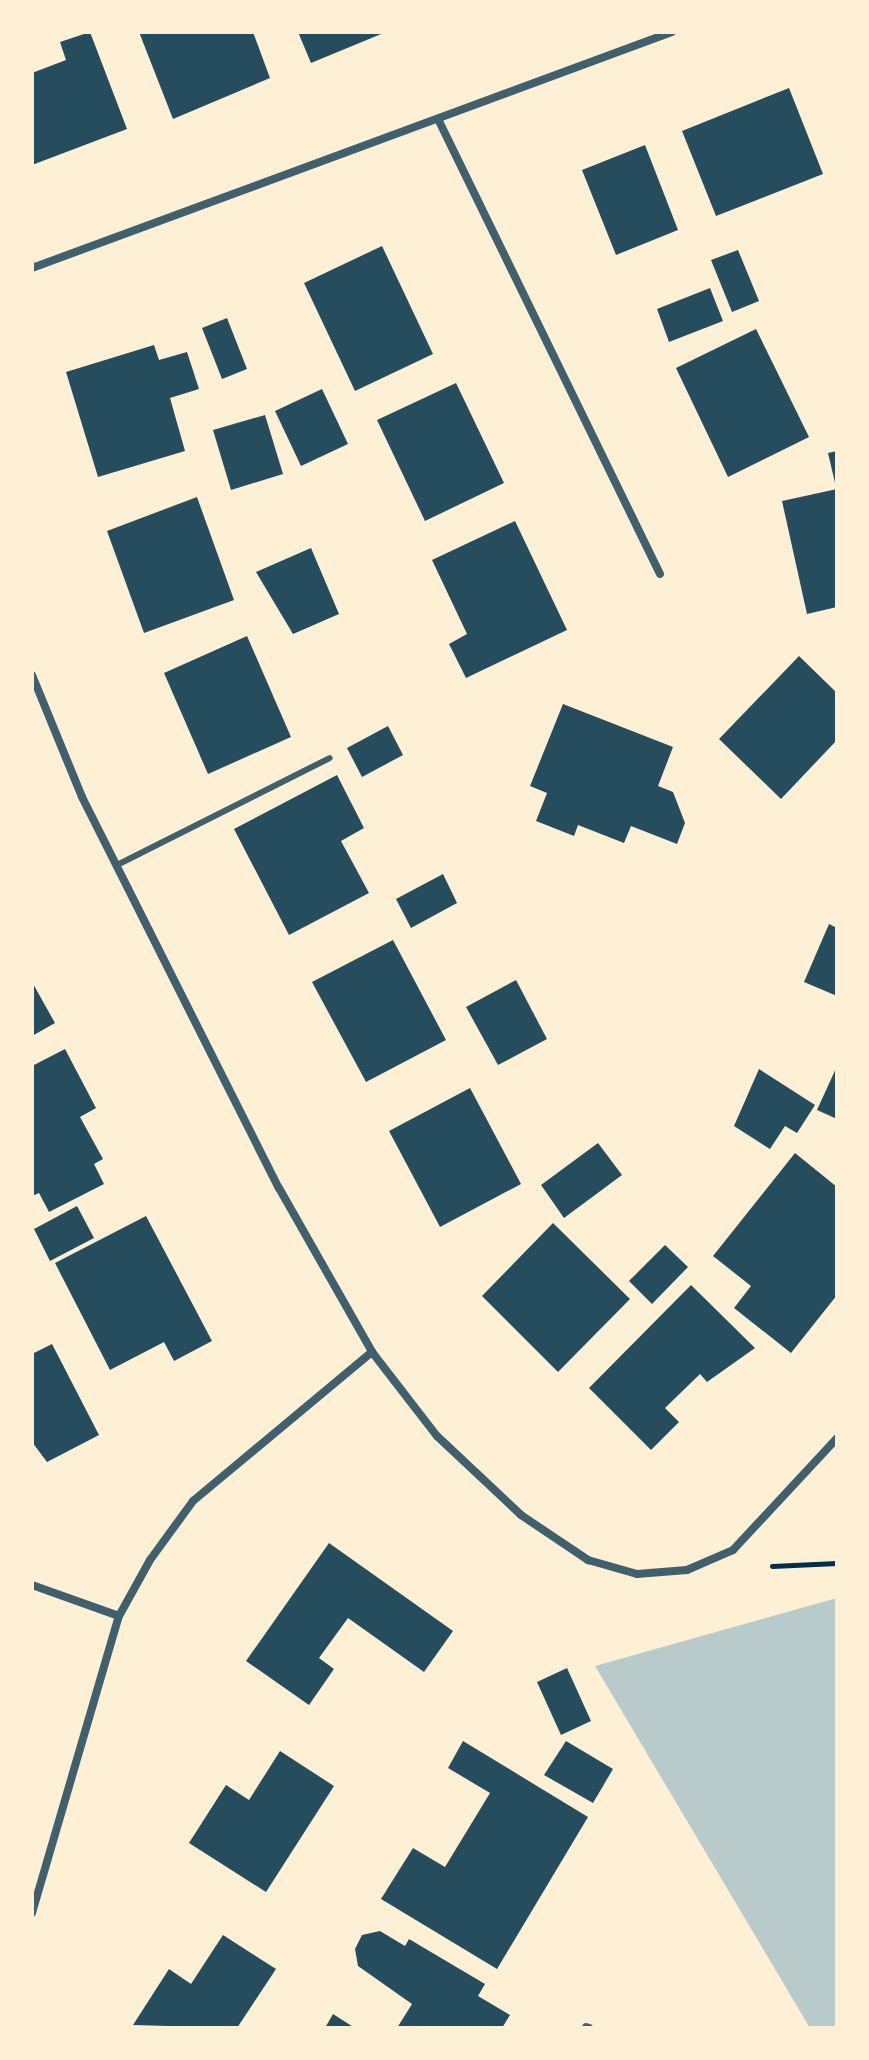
<!DOCTYPE html>
<html>
<head>
<meta charset="utf-8">
<style>
	body { margin:0 }
	#map { position:relative; width:869px; height:2060px; overflow:hidden; background:#fdf0d5; font-family:Figtree,sans-serif }
	div>[style] { position:absolute }
	.green>* { inset:0; background:#b9caca }
	.building>* { inset:0; background:#264d5e }
	.path>* { height:5px; margin:-2.5px; padding:0 2.5px; transform-origin:2.5px; border-radius:2.5px; background:#003049 }
	.service>* { height:6px; margin:-3px; padding:0 3px; transform-origin:3px; border-radius:3px; background:#3f606c }
	.minor>* { height:8px; margin:-4px; padding:0 4px; transform-origin:4px; border-radius:4px; background:#3f606c }
	span { translate:-50% -50%; white-space:nowrap; text-align:center; line-height:1.15; -webkit-text-stroke:6px #fdf0d5; paint-order:stroke }
	.frame { position:absolute; inset:0; border:34px solid #fdf0d5; pointer-events:none }
</style>
</head>
<body>
<div id="map">
	<div class="green">
		<div style="clip-path:polygon(837px 1598px,837px 2028px,810px 2028px,595px 1666px)"></div>
	</div>
	<div class="building">
		<div style="clip-path:polygon(90px 32px,127px 129px,32px 165px,32px 73px,66px 60px,60px 42px)"></div>
		<div style="clip-path:polygon(139px 32px,253px 32px,270px 78px,173px 119px)"></div>
		<div style="clip-path:polygon(298px 32px,386px 32px,311px 63px)"></div>
		<div style="clip-path:polygon(789px 88px,823px 174px,716px 216px,682px 131px)"></div>
		<div style="clip-path:polygon(645px 145px,678px 230px,616px 255px,582px 170px)"></div>
		<div style="clip-path:polygon(382px 246px,433px 354px,355px 391px,304px 283px)"></div>
		<div style="clip-path:polygon(738px 250px,759px 301px,732px 312px,711px 260px)"></div>
		<div style="clip-path:polygon(710px 288px,723px 321px,669px 342px,657px 309px)"></div>
		<div style="clip-path:polygon(227px 318px,247px 369px,222px 379px,202px 328px)"></div>
		<div style="clip-path:polygon(756px 329px,809px 437px,728px 477px,676px 368px)"></div>
		<div style="clip-path:polygon(154px 345px,159px 360px,187px 352px,199px 389px,170px 398px,185px 451px,98px 477px,66px 372px)"></div>
		<div style="clip-path:polygon(456px 383px,504px 483px,425px 521px,377px 420px)"></div>
		<div style="clip-path:polygon(322px 389px,348px 444px,301px 466px,275px 411px)"></div>
		<div style="clip-path:polygon(265px 415px,283px 474px,231px 490px,213px 430px)"></div>
		<div style="clip-path:polygon(837px 451px,837px 487px,836px 487px,828px 453px)"></div>
		<div style="clip-path:polygon(837px 489px,837px 607px,807px 614px,782px 501px)"></div>
		<div style="clip-path:polygon(197px 497px,234px 600px,144px 633px,107px 531px)"></div>
		<div style="clip-path:polygon(515px 521px,567px 630px,466px 678px,449px 644px,467px 634px,432px 560px)"></div>
		<div style="clip-path:polygon(311px 548px,339px 614px,293px 634px,256px 572px)"></div>
		<div style="clip-path:polygon(247px 636px,291px 737px,208px 774px,164px 673px)"></div>
		<div style="clip-path:polygon(799px 656px,837px 693px,837px 740px,781px 799px,719px 739px)"></div>
		<div style="clip-path:polygon(563px 704px,673px 747px,658px 786px,673px 792px,685px 823px,677px 844px,631px 826px,624px 843px,578px 825px,574px 836px,536px 821px,547px 793px,530px 786px)"></div>
		<div style="clip-path:polygon(388px 726px,403px 755px,362px 777px,347px 748px)"></div>
		<div style="clip-path:polygon(337px 775px,364px 828px,341px 841px,369px 893px,289px 935px,234px 829px)"></div>
		<div style="clip-path:polygon(443px 874px,457px 903px,411px 928px,396px 899px)"></div>
		<div style="clip-path:polygon(829px 924px,837px 928px,837px 996px,804px 982px)"></div>
		<div style="clip-path:polygon(393px 940px,446px 1040px,366px 1082px,312px 982px)"></div>
		<div style="clip-path:polygon(516px 980px,547px 1039px,498px 1065px,466px 1007px)"></div>
		<div style="clip-path:polygon(32px 982px,55px 1023px,32px 1036px)"></div>
		<div style="clip-path:polygon(65px 1049px,96px 1108px,80px 1117px,103px 1159px,94px 1164px,104px 1184px,49px 1212px,39px 1193px,32px 1196px,32px 1066px)"></div>
		<div style="clip-path:polygon(837px 1066px,837px 1119px,817px 1110px)"></div>
		<div style="clip-path:polygon(759px 1069px,815px 1105px,797px 1133px,785px 1126px,770px 1149px,734px 1126px)"></div>
		<div style="clip-path:polygon(470px 1088px,521px 1184px,440px 1227px,389px 1131px)"></div>
		<div style="clip-path:polygon(598px 1143px,622px 1175px,564px 1218px,541px 1185px)"></div>
		<div style="clip-path:polygon(795px 1153px,837px 1187px,837px 1295px,791px 1353px,734px 1308px,751px 1286px,713px 1256px)"></div>
		<div style="clip-path:polygon(77px 1206px,94px 1238px,50px 1261px,34px 1229px)"></div>
		<div style="clip-path:polygon(146px 1216px,212px 1341px,174px 1361px,164px 1342px,110px 1370px,55px 1263px)"></div>
		<div style="clip-path:polygon(553px 1223px,630px 1299px,558px 1372px,482px 1296px)"></div>
		<div style="clip-path:polygon(665px 1245px,688px 1267px,652px 1304px,629px 1281px)"></div>
		<div style="clip-path:polygon(691px 1285px,755px 1348px,707px 1382px,700px 1374px,665px 1408px,679px 1422px,651px 1450px,589px 1388px)"></div>
		<div style="clip-path:polygon(52px 1344px,99px 1435px,47px 1462px,32px 1442px,32px 1354px)"></div>
		<div style="clip-path:polygon(329px 1543px,453px 1631px,424px 1672px,348px 1618px,319px 1658px,334px 1669px,309px 1705px,246px 1661px)"></div>
		<div style="clip-path:polygon(567px 1668px,591px 1721px,561px 1735px,537px 1682px)"></div>
		<div style="clip-path:polygon(463px 1741px,588px 1817px,497px 1969px,381px 1899px,413px 1848px,445px 1867px,490px 1793px,448px 1768px)"></div>
		<div style="clip-path:polygon(566px 1741px,613px 1769px,593px 1803px,544px 1775px)"></div>
		<div style="clip-path:polygon(280px 1751px,334px 1786px,266px 1892px,189px 1843px,226px 1785px,249px 1800px)"></div>
		<div style="clip-path:polygon(380px 1931px,405px 1946px,409px 1939px,485px 1984px,478px 1996px,510px 2015px,502px 2028px,397px 2028px,412px 2004px,358px 1966px,355px 1949px,362px 1935px)"></div>
		<div style="clip-path:polygon(223px 1935px,276px 1969px,237px 2028px,133px 2025px,169px 1969px,191px 1984px)"></div>
		<div style="clip-path:polygon(333px 2014px,355px 2028px,325px 2028px)"></div>
	</div>
	<div class="path">
		<div style="left:772px;top:1566px;width:65px;rotate:-2.6deg"></div>
	</div>
	<div class="service">
		<div style="left:117px;top:865px;width:238px;rotate:-26.7deg"></div>
	</div>
	<div class="minor">
		<div style="left:439px;top:121px;width:504px;rotate:63.99deg"></div>
		<div style="left:32px;top:268px;width:682px;rotate:-20.24deg"></div>
		<div style="left:32px;top:675px;width:132px;rotate:67.7deg"></div>
		<div style="left:82px;top:797px;width:438px;rotate:63.3deg"></div>
		<div style="left:279px;top:1188px;width:189px;rotate:60.4deg"></div>
		<div style="left:372px;top:1352px;width:106px;rotate:52.3deg"></div>
		<div style="left:437px;top:1436px;width:115px;rotate:43.2deg"></div>
		<div style="left:521px;top:1515px;width:81px;rotate:33.9deg"></div>
		<div style="left:588px;top:1560px;width:51px;rotate:15.9deg"></div>
		<div style="left:637px;top:1574px;width:50px;rotate:-4.6deg"></div>
		<div style="left:687px;top:1570px;width:50px;rotate:-23.5deg"></div>
		<div style="left:733px;top:1550px;width:153px;rotate:-47.1deg"></div>
		<div style="left:32px;top:1585px;width:92px;rotate:19.6deg"></div>
		<div style="left:32px;top:1913px;width:309px;rotate:-73.7deg"></div>
		<div style="left:119px;top:1616px;width:64px;rotate:-61deg"></div>
		<div style="left:150px;top:1560px;width:73px;rotate:-53.9deg"></div>
		<div style="left:193px;top:1501px;width:233px;rotate:-39.8deg"></div>
		<div style="left:586px;top:2027px;width:3px;rotate:18deg"></div>
	</div>
	<div class="frame"></div>
</div>
</body>
</html>
